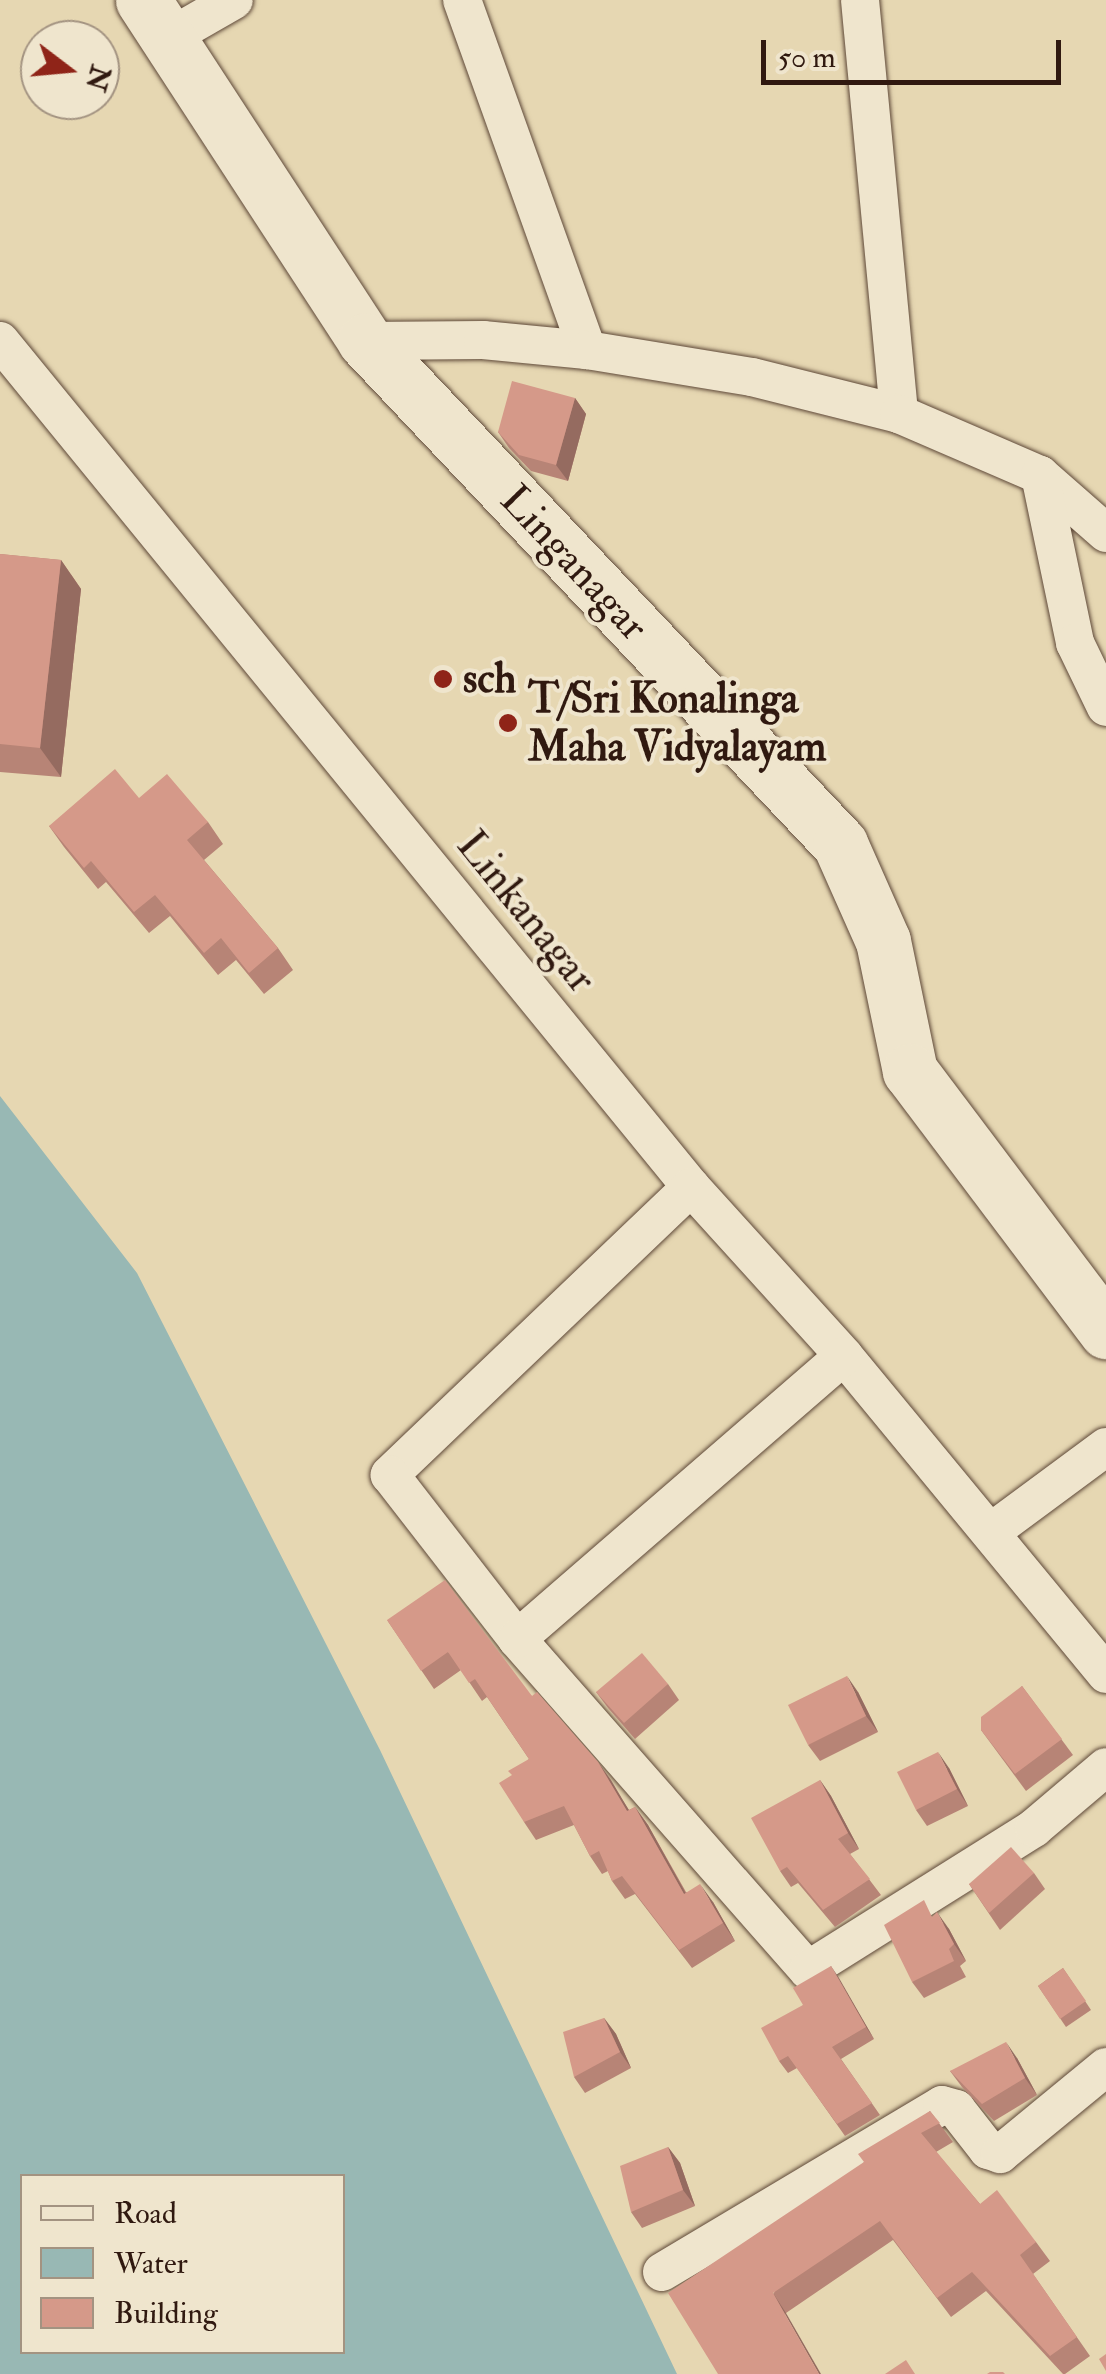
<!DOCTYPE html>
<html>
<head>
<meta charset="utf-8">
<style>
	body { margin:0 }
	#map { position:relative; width:1106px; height:2374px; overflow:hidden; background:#e6d7b2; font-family:"IM FELL Double Pica",serif }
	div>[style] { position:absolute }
	.water>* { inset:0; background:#98b8b4 }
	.roads { filter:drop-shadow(0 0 2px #5e4838) drop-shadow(0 0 2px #5e4838) }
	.street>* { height:38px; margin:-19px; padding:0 19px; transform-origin:19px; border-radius:19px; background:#efe5cd }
	.secondary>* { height:55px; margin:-27.5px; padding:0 27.5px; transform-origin:27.5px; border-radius:27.5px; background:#efe5cd }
	.wall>* { inset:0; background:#b78476 }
	.shaded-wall>* { inset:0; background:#956b60 }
	.building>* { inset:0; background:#d59989 }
	.dots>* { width:28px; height:28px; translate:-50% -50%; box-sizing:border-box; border:5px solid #efe5cd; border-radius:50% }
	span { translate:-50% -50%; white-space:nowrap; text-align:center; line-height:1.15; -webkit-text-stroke:8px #efe5cd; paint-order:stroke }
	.street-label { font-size:42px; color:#301910 }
	.poi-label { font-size:42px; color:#301910; font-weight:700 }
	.left { translate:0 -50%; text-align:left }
	.legend { position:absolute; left:20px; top:2174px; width:325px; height:180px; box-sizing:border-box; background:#efe5cd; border:2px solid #a39381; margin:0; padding:12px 18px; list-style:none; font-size:30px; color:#301910 }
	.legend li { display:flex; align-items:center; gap:20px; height:50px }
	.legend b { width:50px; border:2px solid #a39381 }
	.north { position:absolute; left:20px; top:20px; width:100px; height:100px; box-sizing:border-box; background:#efe5cd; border:2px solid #a39381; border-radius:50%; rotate:106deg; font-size:28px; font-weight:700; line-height:40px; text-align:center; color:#301910 }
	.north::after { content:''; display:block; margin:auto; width:35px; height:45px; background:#8f2418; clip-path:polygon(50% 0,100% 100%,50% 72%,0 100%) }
	.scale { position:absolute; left:761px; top:40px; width:300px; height:45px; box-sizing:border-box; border:5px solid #301910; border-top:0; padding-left:12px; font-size:30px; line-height:35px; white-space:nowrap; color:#301910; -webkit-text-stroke:8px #efe5cd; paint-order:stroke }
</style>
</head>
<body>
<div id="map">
	<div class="water">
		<div style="clip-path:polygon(evenodd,0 1096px,137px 1273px,380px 1750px,677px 2374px,0 2374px,0 1096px,22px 2176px,342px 2176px,342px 2352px,22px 2352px,22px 2176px)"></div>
	</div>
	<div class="roads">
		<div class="street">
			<div style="left:462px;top:0;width:372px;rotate:70.3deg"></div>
			<div style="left:860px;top:0;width:416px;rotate:84.6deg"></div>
			<div style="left:166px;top:39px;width:78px;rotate:-29.8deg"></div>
			<div style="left:0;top:341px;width:1092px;rotate:50.76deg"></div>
			<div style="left:691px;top:1187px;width:228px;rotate:47.8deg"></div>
			<div style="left:844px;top:1356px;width:412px;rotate:50.5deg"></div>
			<div style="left:365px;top:341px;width:118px;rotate:-0.5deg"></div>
			<div style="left:483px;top:340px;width:104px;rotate:5.5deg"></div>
			<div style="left:587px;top:350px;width:167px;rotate:9.3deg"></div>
			<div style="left:752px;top:377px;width:152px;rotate:14.1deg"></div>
			<div style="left:899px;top:414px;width:154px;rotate:23.4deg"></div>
			<div style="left:1040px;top:475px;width:88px;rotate:41.3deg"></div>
			<div style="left:1040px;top:475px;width:172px;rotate:78.2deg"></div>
			<div style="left:1075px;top:643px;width:71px;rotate:64.2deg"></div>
			<div style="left:691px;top:1187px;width:417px;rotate:136.3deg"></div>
			<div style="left:390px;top:1475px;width:207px;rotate:52.2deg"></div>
			<div style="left:517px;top:1639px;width:441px;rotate:48.7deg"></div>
			<div style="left:808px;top:1970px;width:267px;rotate:-32.1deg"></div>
			<div style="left:1034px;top:1828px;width:94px;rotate:-40.3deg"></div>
			<div style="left:991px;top:1532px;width:143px;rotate:-36.5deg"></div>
			<div style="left:517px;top:1639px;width:432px;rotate:-40.9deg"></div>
			<div style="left:662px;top:2272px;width:326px;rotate:-30.8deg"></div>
			<div style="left:942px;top:2105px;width:15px;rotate:16deg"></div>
			<div style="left:956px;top:2109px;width:52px;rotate:52deg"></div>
			<div style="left:988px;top:2150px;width:13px;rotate:18deg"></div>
			<div style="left:1000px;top:2154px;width:137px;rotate:-39.4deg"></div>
		</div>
		<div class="secondary">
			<div style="left:143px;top:0;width:407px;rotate:56.9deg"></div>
			<div style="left:365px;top:341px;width:692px;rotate:46.64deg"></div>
			<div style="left:840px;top:844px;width:106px;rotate:66.1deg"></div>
			<div style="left:883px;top:941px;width:133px;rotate:78.3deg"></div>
			<div style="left:910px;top:1071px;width:326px;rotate:53deg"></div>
		</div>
	</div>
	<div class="wall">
		<div style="clip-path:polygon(575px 398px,586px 414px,568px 481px,531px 471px,509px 448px,498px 432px)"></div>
		<div style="clip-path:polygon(0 554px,61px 560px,81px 589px,61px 777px,0 772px)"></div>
		<div style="clip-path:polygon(139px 798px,208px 822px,223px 844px,204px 860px,278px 948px,293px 970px,264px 994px,236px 960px,218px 975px,170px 916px,149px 933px,106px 882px,98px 889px,64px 847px,49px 826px)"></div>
		<div style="clip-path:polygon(387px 1620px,532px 1696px,598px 1762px,629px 1810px,635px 1807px,648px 1825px,686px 1892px,713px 1902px,735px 1941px,692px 1968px,635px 1894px,625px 1899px,612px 1881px,608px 1871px,602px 1874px,590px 1856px,574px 1825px,536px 1840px,524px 1822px,512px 1776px,529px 1759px,487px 1697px,482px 1701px,461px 1670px,434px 1689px)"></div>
		<div style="clip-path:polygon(668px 1684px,679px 1700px,635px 1739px,608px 1708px,596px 1692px)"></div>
		<div style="clip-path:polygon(1022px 1686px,1073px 1755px,1026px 1791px,981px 1730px)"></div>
		<div style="clip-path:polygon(858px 1692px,878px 1732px,820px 1761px,808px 1745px)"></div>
		<div style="clip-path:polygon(949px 1768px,968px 1806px,927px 1826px,916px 1810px)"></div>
		<div style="clip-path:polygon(820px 1780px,831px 1796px,859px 1849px,850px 1854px,881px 1895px,835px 1927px,798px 1883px,791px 1887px,780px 1871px)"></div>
		<div style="clip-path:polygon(1034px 1873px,1045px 1889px,1000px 1930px,969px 1884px)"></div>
		<div style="clip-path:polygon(934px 1915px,949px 1929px,966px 1961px,960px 1966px,966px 1977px,924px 1998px,912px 1982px)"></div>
		<div style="clip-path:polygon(831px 1966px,874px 2039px,841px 2059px,880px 2115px,845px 2136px,797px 2068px,788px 2073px,779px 2061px,803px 2005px)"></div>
		<div style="clip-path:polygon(1063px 1968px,1091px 2010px,1066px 2027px,1038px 1986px)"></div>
		<div style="clip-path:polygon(604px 2018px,616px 2034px,631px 2068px,585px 2093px,574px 2077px)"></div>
		<div style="clip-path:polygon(1017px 2058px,1037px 2095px,994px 2121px,962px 2087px,950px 2071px)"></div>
		<div style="clip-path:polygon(930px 2111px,953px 2142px,936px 2152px,980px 2204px,1036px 2242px,1050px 2261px,1033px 2274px,1090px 2356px,1065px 2374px,1063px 2374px,986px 2291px,951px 2317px,893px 2240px,786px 2313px,718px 2374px,864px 2162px)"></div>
		<div style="clip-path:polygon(668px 2147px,680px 2163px,695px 2206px,642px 2228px,631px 2212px)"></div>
	</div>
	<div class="shaded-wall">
		<div style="clip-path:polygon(575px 398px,586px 414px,568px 481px,556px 465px)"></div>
		<div style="clip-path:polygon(61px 560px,81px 589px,61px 777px,40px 748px)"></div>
		<div style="clip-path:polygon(847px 1676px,858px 1692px,878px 1732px,866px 1716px)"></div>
		<div style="clip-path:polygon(938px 1752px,949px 1768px,968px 1806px,957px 1789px)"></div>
		<div style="clip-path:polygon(598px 1762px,611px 1780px,640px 1829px,627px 1811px)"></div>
		<div style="clip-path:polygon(820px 1780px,831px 1796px,859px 1849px,848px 1833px)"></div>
		<div style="clip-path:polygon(635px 1807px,648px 1825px,696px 1912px,684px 1894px)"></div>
		<div style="clip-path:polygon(700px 1884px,713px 1902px,735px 1941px,723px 1923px)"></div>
		<div style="clip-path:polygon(937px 1912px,949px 1929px,966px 1961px,954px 1944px)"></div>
		<div style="clip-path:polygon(831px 1966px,839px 1978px,874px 2039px,866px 2027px)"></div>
		<div style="clip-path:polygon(604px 2018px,616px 2034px,631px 2068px,620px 2052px)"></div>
		<div style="clip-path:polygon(1006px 2042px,1017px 2058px,1037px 2095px,1025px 2078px)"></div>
		<div style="clip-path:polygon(668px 2147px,680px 2163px,695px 2206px,683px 2190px)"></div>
		<div style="clip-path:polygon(773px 2293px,786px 2313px,821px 2374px,819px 2374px)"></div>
	</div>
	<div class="building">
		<div style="clip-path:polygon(512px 381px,575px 398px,556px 465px,519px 455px,498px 432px)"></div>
		<div style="clip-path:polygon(0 554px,61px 560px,40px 748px,0 744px)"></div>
		<div style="clip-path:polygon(115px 769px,139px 798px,167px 774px,208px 822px,187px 840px,278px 948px,249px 973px,221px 938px,204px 953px,155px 895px,134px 912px,91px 861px,84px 868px,49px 826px)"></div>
		<div style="clip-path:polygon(445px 1580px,532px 1696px,537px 1692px,598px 1762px,627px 1811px,635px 1807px,684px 1894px,700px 1884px,723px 1923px,679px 1950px,622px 1876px,612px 1881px,599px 1851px,590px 1856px,564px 1806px,524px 1822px,499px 1783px,512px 1775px,508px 1771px,529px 1759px,475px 1679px,469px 1683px,448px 1652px,421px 1671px,387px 1620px)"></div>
		<div style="clip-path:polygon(642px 1653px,668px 1684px,624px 1723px,596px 1692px)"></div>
		<div style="clip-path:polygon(847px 1676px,866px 1716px,808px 1745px,788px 1705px)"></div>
		<div style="clip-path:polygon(1022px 1686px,1062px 1739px,1015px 1774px,981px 1730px,981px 1717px)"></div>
		<div style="clip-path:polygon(938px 1752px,957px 1789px,916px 1810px,897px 1772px)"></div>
		<div style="clip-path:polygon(820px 1780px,848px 1833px,838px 1839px,870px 1879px,823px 1910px,787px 1867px,780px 1871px,751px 1818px)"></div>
		<div style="clip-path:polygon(1011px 1847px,1034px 1873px,989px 1913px,969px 1884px)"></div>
		<div style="clip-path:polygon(924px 1900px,932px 1917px,937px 1912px,954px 1944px,949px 1949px,954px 1961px,912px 1982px,884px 1925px)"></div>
		<div style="clip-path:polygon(831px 1966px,866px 2027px,832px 2047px,872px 2103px,837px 2124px,788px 2056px,779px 2061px,761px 2028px,803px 2005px,793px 1988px)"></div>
		<div style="clip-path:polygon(1063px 1968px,1086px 2001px,1060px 2019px,1038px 1986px)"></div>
		<div style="clip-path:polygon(604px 2018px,620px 2052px,574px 2077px,563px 2032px)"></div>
		<div style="clip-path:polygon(1006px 2042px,1025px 2078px,982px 2104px,950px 2071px)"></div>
		<div style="clip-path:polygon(930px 2111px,940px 2123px,921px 2133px,980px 2204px,997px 2190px,1036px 2242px,1020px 2255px,1077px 2337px,1050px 2356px,972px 2272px,937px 2298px,880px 2221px,773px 2293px,819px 2374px,718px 2374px,668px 2293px,864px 2162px,858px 2154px)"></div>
		<div style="clip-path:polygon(668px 2147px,683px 2190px,631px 2212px,620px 2166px)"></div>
		<div style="clip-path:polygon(1106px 2354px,1106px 2371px,1099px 2359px)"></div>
		<div style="clip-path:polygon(906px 2360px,915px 2374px,885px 2374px)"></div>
		<div style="clip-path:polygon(990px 2372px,1003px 2372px,1005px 2374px,987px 2374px)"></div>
	</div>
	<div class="dots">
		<div style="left:443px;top:679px;background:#8f2418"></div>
		<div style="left:508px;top:723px;background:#8f2418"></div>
	</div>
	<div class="street-label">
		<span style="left:574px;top:563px;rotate:47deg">Linganagar</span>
		<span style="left:526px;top:912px;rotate:51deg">Linkanagar</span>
	</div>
	<div class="poi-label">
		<span class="left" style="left:463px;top:679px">sch</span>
		<span class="left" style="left:528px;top:723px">T/Sri Konalinga<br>Maha Vidyalayam</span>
	</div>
	<ul class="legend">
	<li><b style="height:12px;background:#efe5cd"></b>Road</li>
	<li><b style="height:28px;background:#98b8b4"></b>Water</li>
	<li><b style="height:28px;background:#d59989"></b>Building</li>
	</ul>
	<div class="north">N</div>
	<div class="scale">50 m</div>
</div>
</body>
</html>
